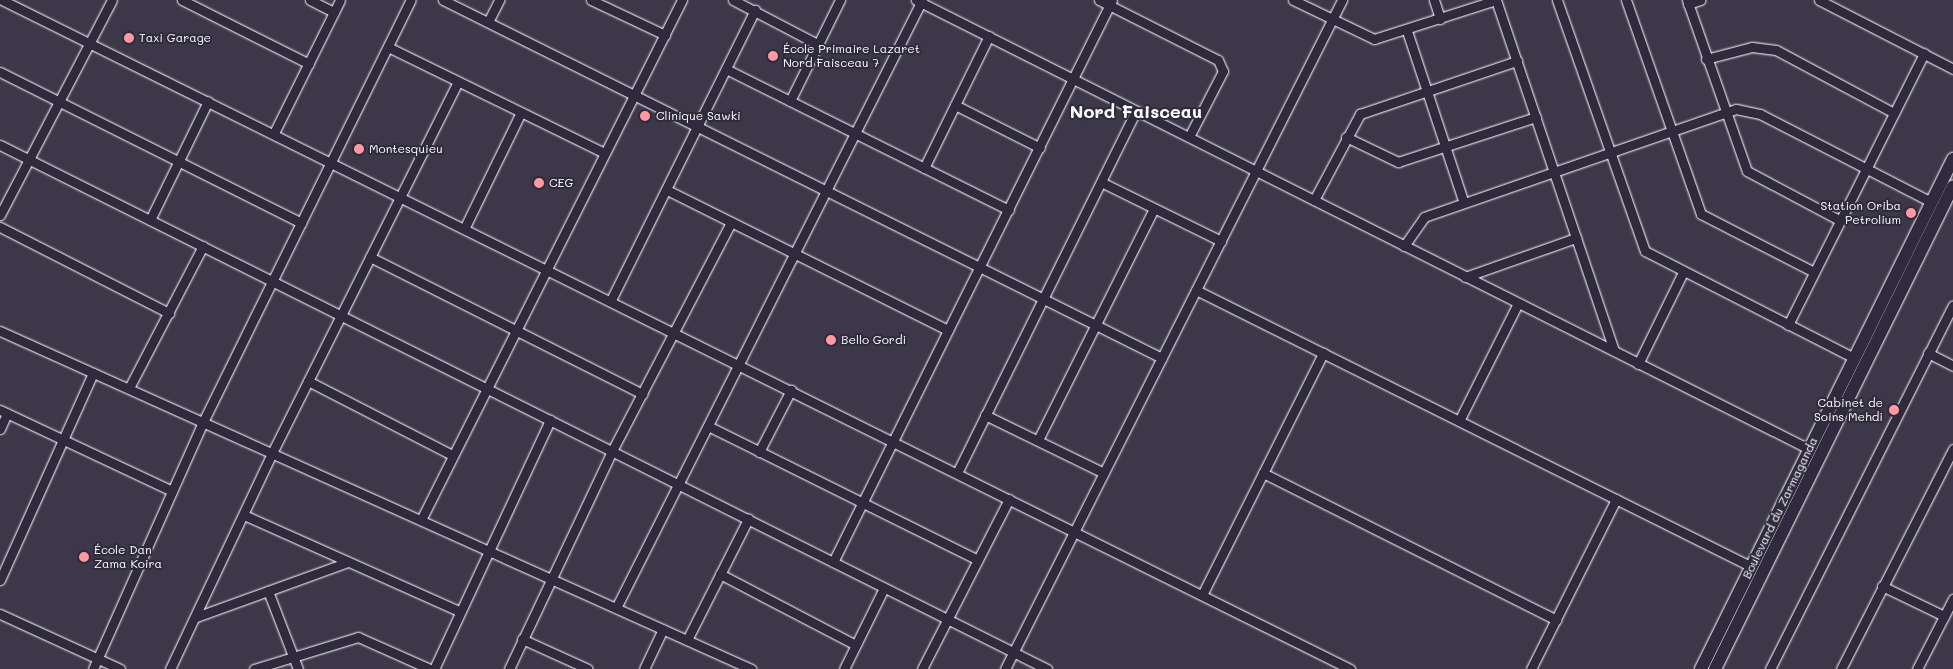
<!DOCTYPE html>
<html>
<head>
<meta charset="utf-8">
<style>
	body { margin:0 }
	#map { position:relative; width:1953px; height:669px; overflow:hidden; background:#3c3749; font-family:Mali,sans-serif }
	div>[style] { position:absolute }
	.roads { filter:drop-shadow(0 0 1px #fff) drop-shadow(0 0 1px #fff) }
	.minor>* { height:9px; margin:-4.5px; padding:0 4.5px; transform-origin:4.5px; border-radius:4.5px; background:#2f2a3d }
	.secondary>* { height:12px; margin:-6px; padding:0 6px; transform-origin:6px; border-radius:6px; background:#2f2a3d }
	.dots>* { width:14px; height:14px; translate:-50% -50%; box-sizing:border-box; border:2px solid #2f2a3d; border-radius:50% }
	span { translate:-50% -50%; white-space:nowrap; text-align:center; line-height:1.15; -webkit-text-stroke:4px #2f2a3d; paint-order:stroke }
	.poi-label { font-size:12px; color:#fff }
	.left { translate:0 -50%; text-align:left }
	.right { translate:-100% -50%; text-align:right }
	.street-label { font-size:12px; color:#fff }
	.district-label { font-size:18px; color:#fff; font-weight:700 }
</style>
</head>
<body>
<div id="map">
	<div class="roads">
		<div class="minor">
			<div style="left:2px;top:0;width:1505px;rotate:26.39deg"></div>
			<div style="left:182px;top:0;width:142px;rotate:26.7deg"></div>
			<div style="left:310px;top:0;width:27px;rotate:27deg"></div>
			<div style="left:443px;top:0;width:803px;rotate:26.47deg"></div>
			<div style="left:591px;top:0;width:82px;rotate:25.3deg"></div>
			<div style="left:733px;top:0;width:95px;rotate:27.6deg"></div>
			<div style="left:916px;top:0;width:1000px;rotate:26.69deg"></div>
			<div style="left:1099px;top:0;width:133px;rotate:26.8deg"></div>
			<div style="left:1218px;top:60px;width:12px;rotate:66deg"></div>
			<div style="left:1223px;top:71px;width:74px;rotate:117.3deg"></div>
			<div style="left:1293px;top:0;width:90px;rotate:25.7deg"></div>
			<div style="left:1374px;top:39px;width:128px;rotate:-17.7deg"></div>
			<div style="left:1434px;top:0;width:20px;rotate:72deg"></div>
			<div style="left:1496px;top:0;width:370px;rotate:71.4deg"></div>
			<div style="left:1557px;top:0;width:266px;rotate:70.7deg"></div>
			<div style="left:1645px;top:251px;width:235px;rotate:27.1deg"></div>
			<div style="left:1626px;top:0;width:227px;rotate:70.7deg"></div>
			<div style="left:1701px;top:214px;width:127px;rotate:27.2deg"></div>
			<div style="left:1687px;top:0;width:181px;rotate:70.7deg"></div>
			<div style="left:1747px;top:171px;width:106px;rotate:28deg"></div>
			<div style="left:1819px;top:0;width:151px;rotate:27.2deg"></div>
			<div style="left:1688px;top:4px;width:13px;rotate:-18deg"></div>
			<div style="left:488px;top:22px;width:25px;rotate:-63deg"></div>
			<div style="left:1407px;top:31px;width:181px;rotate:71.7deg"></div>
			<div style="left:388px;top:47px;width:241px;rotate:26.1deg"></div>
			<div style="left:1706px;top:59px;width:48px;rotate:-14.6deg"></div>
			<div style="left:1752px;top:47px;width:24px;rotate:7deg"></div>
			<div style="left:1776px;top:50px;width:134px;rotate:28.1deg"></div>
			<div style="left:726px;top:69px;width:316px;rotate:26.5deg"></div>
			<div style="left:0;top:72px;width:337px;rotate:26.6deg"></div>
			<div style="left:790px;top:101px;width:113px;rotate:-63.7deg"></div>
			<div style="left:955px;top:105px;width:95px;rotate:26.8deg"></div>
			<div style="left:274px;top:133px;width:148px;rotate:-63.6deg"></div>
			<div style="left:1346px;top:137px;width:58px;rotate:25.7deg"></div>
			<div style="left:1398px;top:162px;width:145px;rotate:-18.1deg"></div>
			<div style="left:0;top:145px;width:1171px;rotate:26.59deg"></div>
			<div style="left:924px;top:168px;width:147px;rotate:-63.8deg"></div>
			<div style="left:1101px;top:182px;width:134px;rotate:26.2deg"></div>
			<div style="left:667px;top:190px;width:314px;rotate:26.5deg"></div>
			<div style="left:1314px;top:200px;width:98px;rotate:-61.9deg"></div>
			<div style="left:1360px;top:114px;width:166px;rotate:-18.7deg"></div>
			<div style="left:0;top:215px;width:242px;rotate:-62.5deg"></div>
			<div style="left:150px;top:220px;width:132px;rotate:-64deg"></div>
			<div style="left:0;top:227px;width:190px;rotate:27deg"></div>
			<div style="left:465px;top:227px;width:126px;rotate:-64deg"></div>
			<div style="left:1404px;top:246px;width:35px;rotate:-55deg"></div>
			<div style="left:1424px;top:217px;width:330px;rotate:-19.1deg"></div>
			<div style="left:1736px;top:109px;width:25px;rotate:12deg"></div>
			<div style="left:1760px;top:114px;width:192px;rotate:27.2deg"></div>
			<div style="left:370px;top:257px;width:305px;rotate:26.7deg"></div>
			<div style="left:1465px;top:277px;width:118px;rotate:-19.4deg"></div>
			<div style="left:1196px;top:290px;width:619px;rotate:26.48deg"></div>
			<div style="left:611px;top:300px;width:324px;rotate:-63.6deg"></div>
			<div style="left:1788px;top:325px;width:304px;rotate:-63.4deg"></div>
			<div style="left:0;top:331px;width:824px;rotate:24.23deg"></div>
			<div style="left:1928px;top:353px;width:28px;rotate:27deg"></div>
			<div style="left:1638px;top:364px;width:102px;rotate:-63.9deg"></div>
			<div style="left:308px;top:381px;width:162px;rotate:27.2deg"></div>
			<div style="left:129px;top:388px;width:160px;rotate:-62.5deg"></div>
			<div style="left:0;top:410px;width:190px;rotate:25.2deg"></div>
			<div style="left:985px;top:415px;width:132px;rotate:26deg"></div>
			<div style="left:1459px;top:421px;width:132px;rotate:-63.4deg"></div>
			<div style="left:708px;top:426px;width:301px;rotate:26.4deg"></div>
			<div style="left:0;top:429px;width:17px;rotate:-66deg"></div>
			<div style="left:1038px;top:440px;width:259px;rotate:-63.4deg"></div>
			<div style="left:759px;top:452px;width:70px;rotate:-62.7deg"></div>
			<div style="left:957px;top:473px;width:404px;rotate:-63.7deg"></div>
			<div style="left:1263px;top:473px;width:328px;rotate:26.6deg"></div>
			<div style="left:244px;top:515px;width:235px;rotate:24.1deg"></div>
			<div style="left:421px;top:520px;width:582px;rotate:-63.35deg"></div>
			<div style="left:833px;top:562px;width:627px;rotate:-63.6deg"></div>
			<div style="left:720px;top:574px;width:153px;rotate:27.6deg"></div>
			<div style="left:0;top:580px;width:227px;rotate:-65.8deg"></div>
			<div style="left:1882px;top:586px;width:69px;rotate:25.8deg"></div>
			<div style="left:268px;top:591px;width:84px;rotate:69deg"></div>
			<div style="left:1202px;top:595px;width:271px;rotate:-63.4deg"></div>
			<div style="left:616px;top:608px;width:681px;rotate:-63.28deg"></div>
			<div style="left:0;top:614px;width:132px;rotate:24.6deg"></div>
			<div style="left:196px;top:617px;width:162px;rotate:-19.9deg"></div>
			<div style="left:522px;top:639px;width:72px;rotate:24.4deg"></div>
			<div style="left:687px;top:640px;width:136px;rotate:-63.2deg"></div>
			<div style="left:93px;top:669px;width:270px;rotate:-66deg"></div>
			<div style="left:203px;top:422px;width:470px;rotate:-63.8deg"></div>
			<div style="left:170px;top:669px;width:239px;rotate:-64.7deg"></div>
			<div style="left:272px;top:453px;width:414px;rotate:-63.4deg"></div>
			<div style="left:254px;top:669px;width:109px;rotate:-17.1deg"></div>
			<div style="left:358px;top:637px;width:79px;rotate:24deg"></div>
			<div style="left:434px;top:669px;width:275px;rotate:-65deg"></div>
			<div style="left:509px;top:669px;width:241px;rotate:-64.7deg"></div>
			<div style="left:612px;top:451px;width:258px;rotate:-62.5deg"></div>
			<div style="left:644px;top:669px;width:44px;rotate:-64.6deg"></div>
			<div style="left:844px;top:669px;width:90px;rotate:-63.7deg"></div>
			<div style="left:922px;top:669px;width:191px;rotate:-62.9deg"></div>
			<div style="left:1005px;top:669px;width:749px;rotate:-63.26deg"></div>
			<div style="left:1531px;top:669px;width:190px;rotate:-63.4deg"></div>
			<div style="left:1770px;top:669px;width:407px;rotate:-63.3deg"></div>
			<div style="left:1841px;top:669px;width:247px;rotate:-63deg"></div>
			<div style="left:1917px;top:669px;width:79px;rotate:-62.8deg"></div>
		</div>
		<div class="secondary">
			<div style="left:1701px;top:669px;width:569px;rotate:-63.71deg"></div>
			<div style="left:1715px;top:669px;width:538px;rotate:-63.77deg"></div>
		</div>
	</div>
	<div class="dots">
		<div style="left:129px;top:38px;background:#ff9aa2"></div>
		<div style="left:773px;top:56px;background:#ff9aa2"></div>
		<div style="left:645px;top:116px;background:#ff9aa2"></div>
		<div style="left:359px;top:149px;background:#ff9aa2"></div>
		<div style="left:539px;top:183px;background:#ff9aa2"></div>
		<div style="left:1911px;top:213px;background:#ff9aa2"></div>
		<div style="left:831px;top:340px;background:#ff9aa2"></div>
		<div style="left:1894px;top:410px;background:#ff9aa2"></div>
		<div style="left:84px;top:557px;background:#ff9aa2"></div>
	</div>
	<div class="poi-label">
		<span class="left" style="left:139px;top:38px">Taxi Garage</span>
		<span class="left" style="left:783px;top:56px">École Primaire Lazaret<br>Nord Faisceau 7</span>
		<span class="left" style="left:656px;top:116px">Clinique Sawki</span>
		<span class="left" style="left:369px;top:149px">Montesquieu</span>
		<span class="left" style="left:549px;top:183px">CEG</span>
		<span class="right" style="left:1901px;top:213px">Station Oriba<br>Petrolium</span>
		<span class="left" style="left:841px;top:340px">Bello Gordi</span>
		<span class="right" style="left:1883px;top:410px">Cabinet de<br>Soins Mehdi</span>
		<span class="left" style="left:94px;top:557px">École Dan<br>Zama Koira</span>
	</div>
	<div class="street-label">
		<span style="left:1780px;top:508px;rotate:-64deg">Boulevard du Zarmaganda</span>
	</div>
	<div class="district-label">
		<span style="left:1136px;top:111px">Nord Faisceau</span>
	</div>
</div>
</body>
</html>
